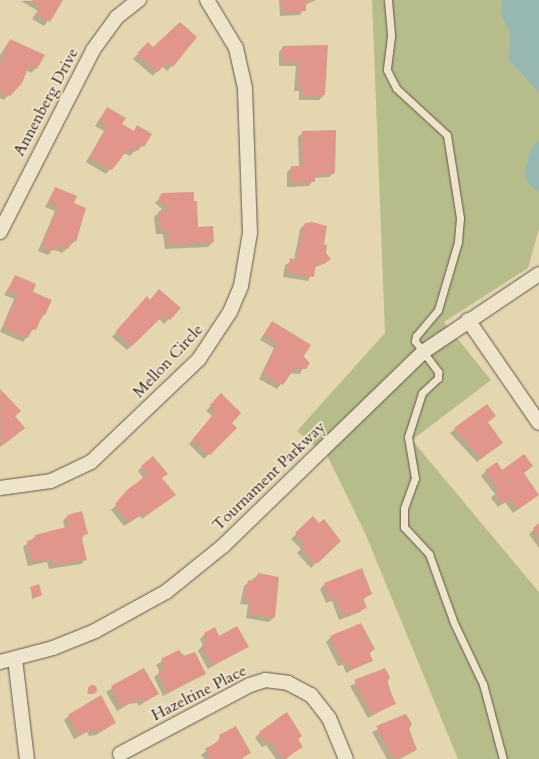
<!DOCTYPE html>
<html>
<head>
<meta charset="utf-8">
<style>
	body { margin:0 }
	#map { position:relative; width:539px; height:759px; overflow:hidden; background:#e4d6af; font-family:Cardo,serif }
	div>[style] { position:absolute }
	.green>* { inset:0; background:#b6bd8a }
	.water>* { inset:0; background:#96b8b0 }
	.shadow>* { inset:0; background:#0003 }
	.building>* { inset:0; background:#e2958b }
	.round { border-radius:50% }
	.roads { filter:drop-shadow(0 0 1px #655648) drop-shadow(0 0 1px #655648) }
	.lane>* { height:7px; margin:-3.5px; padding:0 3.5px; transform-origin:3.5px; border-radius:3.5px; background:#ede4cb }
	.street>* { height:14px; margin:-7px; padding:0 7px; transform-origin:7px; border-radius:7px; background:#ede4cb }
	span { translate:-50% -50%; white-space:nowrap; text-align:center; line-height:1.15; -webkit-text-stroke:4px #ede4cb; paint-order:stroke }
	.street-label { font-size:16px; color:#3b2b25 }
</style>
</head>
<body>
<div id="map">
	<div class="green">
		<div style="clip-path:polygon(372px 0,539px 0,539px 229px,528px 268px,444px 322px,491px 380px,412px 440px,539px 592px,539px 759px,458px 759px,365px 533px,328px 457px,297px 431px,385px 333px)"></div>
	</div>
	<div class="water">
		<div style="clip-path:polygon(502px 0,539px 0,539px 92px,509px 60px,510px 31px,501px 14px)"></div>
		<div style="clip-path:polygon(539px 140px,539px 192px,527px 182px,525px 172px,530px 151px)"></div>
	</div>
	<div class="shadow">
		<div style="clip-path:polygon(62px 0,44px 26px,32px 19px,38px 11px,21px 1px)"></div>
		<div style="clip-path:polygon(279px 0,316px 0,305px 5px,300px 15px,280px 16px)"></div>
		<div style="clip-path:polygon(10px 40px,36px 68px,31px 73px,26px 70px,21px 82px,4px 100px,0 98px,0 55px)"></div>
		<div style="clip-path:polygon(148px 43px,153px 49px,185px 52px,167px 71px,162px 66px,153px 76px,133px 59px)"></div>
		<div style="clip-path:polygon(327px 46px,324px 95px,319px 100px,299px 100px,299px 91px,294px 91px,296px 66px,279px 66px,279px 52px,283px 47px)"></div>
		<div style="clip-path:polygon(107px 108px,121px 125px,133px 132px,138px 127px,150px 135px,138px 151px,135px 150px,130px 156px,124px 153px,106px 174px,86px 162px,104px 131px,95px 126px)"></div>
		<div style="clip-path:polygon(303px 132px,334px 173px,329px 177px,314px 178px,309px 186px,287px 187px,287px 172px,292px 167px,299px 167px,298px 137px)"></div>
		<div style="clip-path:polygon(55px 188px,72px 204px,85px 209px,75px 241px,62px 253px,53px 249px,48px 255px,38px 251px,55px 211px,45px 207px)"></div>
		<div style="clip-path:polygon(163px 194px,213px 242px,208px 247px,165px 249px,163px 234px,156px 234px,154px 217px,162px 209px,155px 203px)"></div>
		<div style="clip-path:polygon(305px 224px,322px 245px,325px 263px,314px 268px,308px 281px,283px 277px,285px 265px,294px 260px,300px 229px)"></div>
		<div style="clip-path:polygon(15px 277px,31px 292px,44px 315px,23px 342px,0 332px,14px 299px,4px 295px)"></div>
		<div style="clip-path:polygon(150px 301px,179px 308px,164px 324px,159px 319px,127px 350px,112px 337px,142px 303px)"></div>
		<div style="clip-path:polygon(272px 322px,307px 360px,300px 374px,289px 373px,277px 389px,259px 379px,274px 348px,260px 340px)"></div>
		<div style="clip-path:polygon(0 394px,12px 406px,18px 432px,0 447px)"></div>
		<div style="clip-path:polygon(221px 395px,230px 423px,235px 428px,204px 459px,189px 444px,212px 416px,206px 411px)"></div>
		<div style="clip-path:polygon(487px 423px,501px 443px,477px 462px,450px 433px,455px 429px)"></div>
		<div style="clip-path:polygon(142px 467px,161px 479px,174px 495px,142px 519px,140px 516px,124px 526px,111px 510px,144px 479px,138px 471px)"></div>
		<div style="clip-path:polygon(486px 471px,523px 474px,533px 499px,513px 513px,505px 502px,498px 507px,491px 498px,495px 494px,481px 476px)"></div>
		<div style="clip-path:polygon(67px 516px,86px 533px,82px 538px,86px 559px,81px 564px,49px 569px,47px 562px,28px 566px,23px 547px,36px 536px,65px 529px,63px 521px)"></div>
		<div style="clip-path:polygon(313px 518px,339px 541px,311px 568px,297px 553px,301px 549px,291px 539px)"></div>
		<div style="clip-path:polygon(539px 525px,539px 548px,529px 534px)"></div>
		<div style="clip-path:polygon(258px 575px,274px 617px,269px 622px,246px 618px,248px 605px,240px 604px,244px 586px)"></div>
		<div style="clip-path:polygon(325px 584px,371px 594px,362px 600px,365px 607px,360px 612px,339px 620px,332px 601px,326px 603px,320px 589px)"></div>
		<div style="clip-path:polygon(31px 588px,41px 595px,32px 599px)"></div>
		<div style="clip-path:polygon(205px 634px,219px 637px,247px 647px,208px 669px,198px 651px,203px 645px,200px 639px)"></div>
		<div style="clip-path:polygon(331px 637px,374px 649px,369px 654px,371px 660px,346px 673px,343px 665px,338px 666px,326px 642px)"></div>
		<div style="clip-path:polygon(179px 651px,205px 674px,163px 696px,154px 677px,160px 672px,156px 665px)"></div>
		<div style="clip-path:polygon(144px 669px,157px 694px,139px 706px,137px 703px,129px 704px,117px 711px,106px 692px)"></div>
		<div style="clip-path:polygon(384px 669px,394px 704px,368px 718px,350px 686px)"></div>
		<div style="clip-path:polygon(89px 687px,94px 687px,92px 694px,87px 694px)"></div>
		<div style="clip-path:polygon(69px 716px,115px 723px,96px 735px,89px 736px,87px 732px,74px 739px,64px 720px)"></div>
		<div style="clip-path:polygon(405px 716px,416px 750px,400px 759px,387px 759px,372px 732px)"></div>
		<div style="clip-path:polygon(260px 733px,302px 746px,286px 759px,276px 759px,266px 745px,262px 747px,255px 738px)"></div>
		<div style="clip-path:polygon(220px 736px,249px 753px,242px 759px,204px 759px,201px 755px,217px 743px)"></div>
	</div>
	<div class="building">
		<div style="clip-path:polygon(32px 0,63px 0,50px 22px,36px 14px,41px 6px)"></div>
		<div style="clip-path:polygon(281px 0,306px 0,306px 11px,284px 12px)"></div>
		<div style="clip-path:polygon(180px 22px,197px 37px,173px 67px,167px 62px,158px 72px,137px 53px,148px 42px,153px 47px)"></div>
		<div style="clip-path:polygon(10px 39px,45px 55px,37px 69px,29px 65px,22px 83px,10px 96px,0 91px,0 67px)"></div>
		<div style="clip-path:polygon(328px 45px,325px 95px,303px 96px,303px 87px,299px 87px,300px 61px,283px 61px,283px 46px)"></div>
		<div style="clip-path:polygon(107px 107px,126px 118px,122px 124px,134px 131px,137px 125px,152px 134px,144px 147px,140px 145px,135px 152px,129px 148px,112px 170px,90px 157px,108px 126px,99px 121px)"></div>
		<div style="clip-path:polygon(336px 130px,335px 173px,315px 174px,315px 182px,291px 183px,291px 166px,303px 166px,302px 131px)"></div>
		<div style="clip-path:polygon(55px 187px,77px 196px,74px 203px,86px 208px,76px 242px,72px 240px,68px 249px,57px 244px,54px 251px,42px 246px,59px 206px,49px 202px)"></div>
		<div style="clip-path:polygon(194px 192px,194px 201px,197px 201px,198px 227px,213px 226px,214px 242px,169px 244px,168px 229px,161px 230px,159px 211px,170px 210px,171px 205px,164px 206px,159px 197px,162px 193px)"></div>
		<div style="clip-path:polygon(312px 222px,327px 226px,324px 244px,327px 245px,326px 253px,331px 259px,324px 264px,316px 263px,314px 277px,288px 272px,290px 258px,297px 260px,305px 223px)"></div>
		<div style="clip-path:polygon(15px 275px,36px 284px,33px 292px,52px 300px,45px 315px,43px 314px,36px 330px,32px 329px,28px 338px,4px 327px,18px 294px,8px 290px)"></div>
		<div style="clip-path:polygon(159px 289px,181px 308px,170px 320px,164px 315px,132px 346px,116px 331px,147px 296px,150px 300px)"></div>
		<div style="clip-path:polygon(272px 321px,311px 345px,303px 357px,310px 363px,306px 369px,294px 369px,283px 385px,263px 374px,278px 343px,264px 334px)"></div>
		<div style="clip-path:polygon(0 389px,21px 411px,15px 416px,25px 428px,2px 446px)"></div>
		<div style="clip-path:polygon(221px 393px,241px 413px,232px 423px,237px 428px,210px 455px,193px 439px,216px 411px,210px 405px)"></div>
		<div style="clip-path:polygon(487px 404px,496px 416px,488px 422px,503px 443px,482px 458px,454px 428px)"></div>
		<div style="clip-path:polygon(524px 454px,533px 466px,524px 473px,539px 495px,518px 509px,511px 498px,503px 504px,495px 492px,499px 489px,485px 470px,497px 462px,502px 470px)"></div>
		<div style="clip-path:polygon(153px 456px,168px 474px,162px 478px,176px 495px,147px 515px,145px 512px,129px 522px,115px 504px,127px 490px,148px 474px,141px 466px)"></div>
		<div style="clip-path:polygon(82px 511px,88px 534px,81px 535px,87px 560px,54px 564px,52px 558px,33px 562px,27px 541px,36px 538px,35px 535px,70px 526px,67px 515px)"></div>
		<div style="clip-path:polygon(313px 516px,319px 523px,324px 519px,341px 541px,317px 564px,301px 547px,305px 543px,295px 533px)"></div>
		<div style="clip-path:polygon(539px 523px,539px 537px,533px 528px)"></div>
		<div style="clip-path:polygon(362px 568px,372px 594px,363px 598px,367px 608px,344px 616px,336px 597px,331px 600px,324px 583px)"></div>
		<div style="clip-path:polygon(258px 573px,279px 577px,275px 618px,250px 613px,252px 601px,244px 599px,248px 580px,256px 582px)"></div>
		<div style="clip-path:polygon(39px 584px,42px 595px,34px 598px,30px 587px)"></div>
		<div style="clip-path:polygon(361px 623px,375px 649px,369px 652px,373px 661px,351px 670px,347px 661px,343px 662px,330px 636px)"></div>
		<div style="clip-path:polygon(237px 626px,249px 647px,213px 665px,202px 645px,208px 641px,204px 633px,215px 627px,219px 636px)"></div>
		<div style="clip-path:polygon(179px 650px,183px 656px,195px 652px,206px 674px,168px 692px,158px 671px,165px 668px,161px 659px)"></div>
		<div style="clip-path:polygon(144px 668px,159px 694px,144px 702px,142px 699px,135px 700px,122px 707px,111px 686px)"></div>
		<div style="clip-path:polygon(385px 668px,390px 677px,387px 683px,396px 704px,373px 714px,354px 680px)"></div>
		<div class="round" style="left:87.5px;top:684.5px;width:9px;height:9px"></div>
		<div style="clip-path:polygon(101px 695px,116px 723px,102px 730px,94px 732px,92px 728px,79px 735px,68px 715px)"></div>
		<div style="clip-path:polygon(287px 712px,302px 736px,298px 739px,303px 747px,284px 759px,271px 741px,268px 744px,259px 732px)"></div>
		<div style="clip-path:polygon(406px 714px,412px 724px,409px 729px,417px 750px,395px 759px,376px 726px)"></div>
		<div style="clip-path:polygon(236px 726px,251px 753px,239px 759px,211px 759px,205px 749px,222px 739px,219px 735px)"></div>
	</div>
	<div class="roads">
		<div class="lane">
			<div style="left:388px;top:0;width:36px;rotate:85deg"></div>
			<div style="left:391px;top:36px;width:34px;rotate:97deg"></div>
			<div style="left:387px;top:70px;width:20px;rotate:63deg"></div>
			<div style="left:396px;top:88px;width:69px;rotate:42.7deg"></div>
			<div style="left:447px;top:135px;width:84px;rotate:81.1deg"></div>
			<div style="left:460px;top:218px;width:24px;rotate:95deg"></div>
			<div style="left:458px;top:242px;width:71px;rotate:106.4deg"></div>
			<div style="left:438px;top:310px;width:34px;rotate:130deg"></div>
			<div style="left:416px;top:336px;width:5px;rotate:101deg"></div>
			<div style="left:415px;top:341px;width:39px;rotate:53deg"></div>
			<div style="left:438px;top:372px;width:6px;rotate:90deg"></div>
			<div style="left:438px;top:378px;width:22px;rotate:137deg"></div>
			<div style="left:422px;top:393px;width:46px;rotate:107.7deg"></div>
			<div style="left:408px;top:437px;width:42px;rotate:80.3deg"></div>
			<div style="left:415px;top:478px;width:32px;rotate:110deg"></div>
			<div style="left:404px;top:508px;width:19px;rotate:90deg"></div>
			<div style="left:404px;top:527px;width:37px;rotate:47deg"></div>
			<div style="left:429px;top:554px;width:73px;rotate:70.1deg"></div>
			<div style="left:454px;top:623px;width:68px;rotate:64.6deg"></div>
			<div style="left:483px;top:684px;width:78px;rotate:75.1deg"></div>
		</div>
		<div class="street">
			<div style="left:0;top:232px;width:204px;rotate:-62.9deg"></div>
			<div style="left:93px;top:50px;width:41px;rotate:-54deg"></div>
			<div style="left:117px;top:17px;width:28px;rotate:-38deg"></div>
			<div style="left:468px;top:320px;width:125px;rotate:55.4deg"></div>
			<div style="left:0;top:488px;width:51px;rotate:-7.8deg"></div>
			<div style="left:51px;top:481px;width:44px;rotate:-25.4deg"></div>
			<div style="left:91px;top:462px;width:149px;rotate:-43.6deg"></div>
			<div style="left:199px;top:359px;width:56px;rotate:-56.6deg"></div>
			<div style="left:230px;top:312px;width:28px;rotate:-67deg"></div>
			<div style="left:241px;top:286px;width:54px;rotate:-80.4deg"></div>
			<div style="left:250px;top:233px;width:145px;rotate:-92deg"></div>
			<div style="left:245px;top:88px;width:41px;rotate:-102.7deg"></div>
			<div style="left:236px;top:48px;width:56px;rotate:-121.1deg"></div>
			<div style="left:15px;top:659px;width:101px;rotate:83.2deg"></div>
			<div style="left:0;top:662px;width:55px;rotate:-14.8deg"></div>
			<div style="left:53px;top:648px;width:45px;rotate:-22deg"></div>
			<div style="left:95px;top:631px;width:81px;rotate:-28.8deg"></div>
			<div style="left:166px;top:592px;width:73px;rotate:-38.9deg"></div>
			<div style="left:223px;top:546px;width:279px;rotate:-44.1deg"></div>
			<div style="left:423px;top:352px;width:140px;rotate:-33.9deg"></div>
			<div style="left:120px;top:754px;width:147px;rotate:-28deg"></div>
			<div style="left:250px;top:685px;width:16px;rotate:-18deg"></div>
			<div style="left:265px;top:680px;width:23px;rotate:7deg"></div>
			<div style="left:288px;top:683px;width:26px;rotate:28deg"></div>
			<div style="left:311px;top:695px;width:29px;rotate:52deg"></div>
			<div style="left:329px;top:718px;width:44px;rotate:67.5deg"></div>
		</div>
	</div>
	<div class="street-label">
		<span style="left:46px;top:102px;rotate:-62deg">Annenberg Drive</span>
		<span style="left:168px;top:361px;rotate:-47deg">Mellon Circle</span>
		<span style="left:269px;top:476px;rotate:-44deg">Tournament Parkway</span>
		<span style="left:199px;top:693px;rotate:-27deg">Hazeltine Place</span>
	</div>
</div>
</body>
</html>
